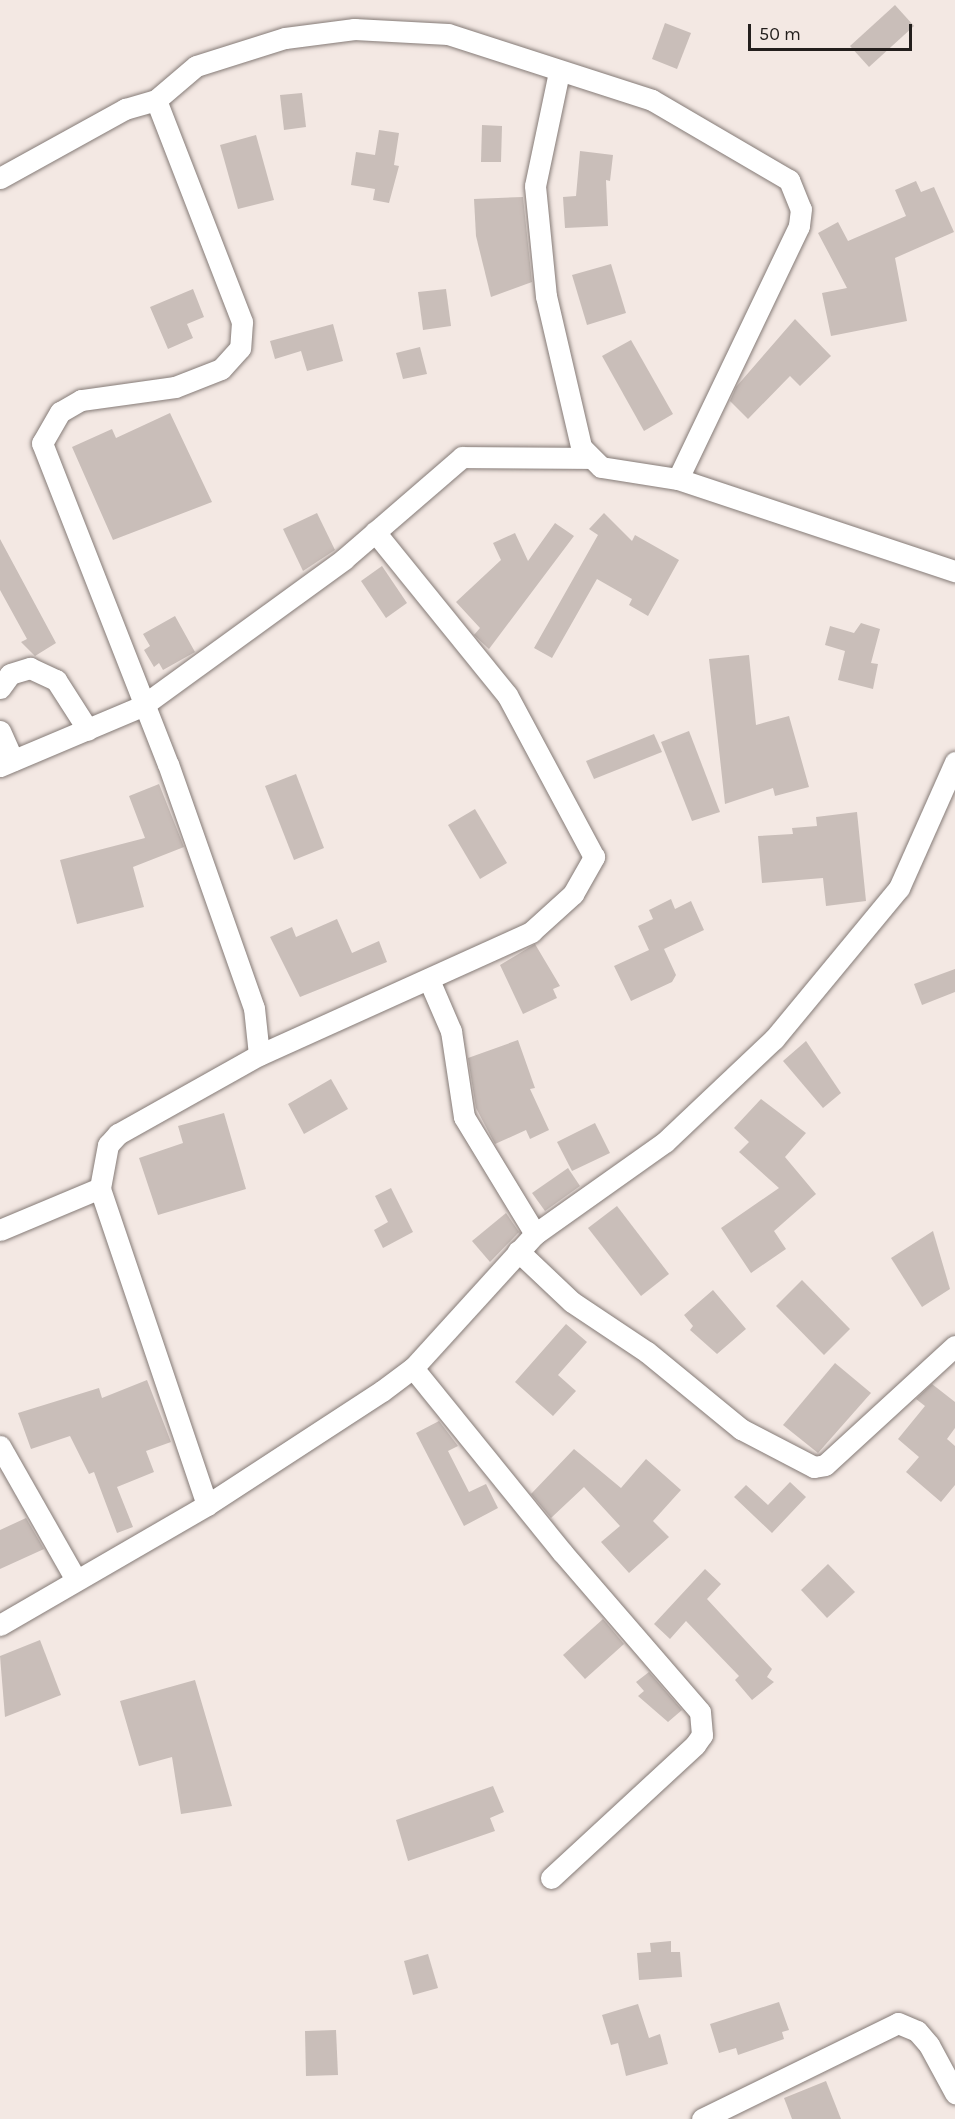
<!DOCTYPE html>
<html>
<head>
<meta charset="utf-8">
<style>
	body { margin:0 }
	#map { position:relative; width:955px; height:2119px; overflow:hidden; background:#f3e8e3; font-family:Karla,sans-serif }
	div>[style] { position:absolute }
	.building>* { inset:0; background:#c9beb9 }
	.roads { filter:drop-shadow(0 0 2px #857b77) drop-shadow(0 0 2px #857b77) }
	.minor>* { height:21px; margin:-10.5px; padding:0 10.5px; transform-origin:10.5px; border-radius:10.5px; background:#fff }
	span { translate:-50% -50%; white-space:nowrap; text-align:center; line-height:1.15; -webkit-text-stroke:5px #f3e8e3; paint-order:stroke }
	.scale { position:absolute; left:748px; top:24px; width:164px; height:27px; box-sizing:border-box; border:3px solid #231f1d; border-top:0; padding-left:8px; font-size:18px; line-height:21px; white-space:nowrap; color:#231f1d; -webkit-text-stroke:4px #f3e8e3; paint-order:stroke }
</style>
</head>
<body>
<div id="map">
	<div class="building">
		<div style="clip-path:polygon(895px 5px,914px 26px,869px 67px,850px 46px)"></div>
		<div style="clip-path:polygon(665px 23px,691px 33px,677px 69px,652px 59px)"></div>
		<div style="clip-path:polygon(302px 93px,306px 127px,284px 130px,280px 95px)"></div>
		<div style="clip-path:polygon(482px 125px,502px 126px,501px 162px,481px 162px)"></div>
		<div style="clip-path:polygon(379px 130px,399px 133px,394px 165px,399px 166px,389px 203px,373px 200px,375px 189px,351px 185px,356px 152px,375px 155px)"></div>
		<div style="clip-path:polygon(256px 135px,274px 200px,238px 209px,220px 145px)"></div>
		<div style="clip-path:polygon(580px 151px,613px 155px,610px 181px,606px 180px,608px 226px,565px 228px,563px 197px,576px 196px)"></div>
		<div style="clip-path:polygon(916px 181px,921px 192px,934px 187px,954px 232px,895px 258px,907px 321px,831px 336px,822px 293px,847px 288px,818px 233px,838px 222px,848px 241px,906px 216px,895px 190px)"></div>
		<div style="clip-path:polygon(523px 197px,532px 282px,491px 297px,476px 236px,474px 199px)"></div>
		<div style="clip-path:polygon(611px 264px,626px 313px,587px 325px,572px 275px)"></div>
		<div style="clip-path:polygon(193px 289px,204px 317px,187px 324px,193px 338px,168px 349px,150px 307px)"></div>
		<div style="clip-path:polygon(446px 289px,451px 326px,423px 330px,418px 292px)"></div>
		<div style="clip-path:polygon(795px 319px,831px 356px,800px 386px,790px 376px,748px 419px,730px 401px,736px 387px)"></div>
		<div style="clip-path:polygon(333px 324px,343px 361px,307px 371px,301px 351px,275px 359px,270px 341px)"></div>
		<div style="clip-path:polygon(631px 340px,673px 414px,644px 431px,602px 356px)"></div>
		<div style="clip-path:polygon(420px 347px,427px 374px,403px 379px,396px 353px)"></div>
		<div style="clip-path:polygon(170px 413px,212px 502px,113px 540px,72px 447px,112px 429px,116px 438px)"></div>
		<div style="clip-path:polygon(317px 513px,335px 550px,303px 571px,283px 529px)"></div>
		<div style="clip-path:polygon(604px 513px,632px 541px,635px 535px,679px 560px,648px 616px,629px 605px,632px 599px,597px 579px,552px 658px,534px 648px,598px 535px,589px 529px)"></div>
		<div style="clip-path:polygon(555px 523px,574px 536px,489px 649px,474px 635px,480px 628px,456px 602px,501px 560px,493px 543px,515px 533px,528px 561px)"></div>
		<div style="clip-path:polygon(0 539px,56px 643px,35px 656px,21px 642px,27px 639px,0 590px)"></div>
		<div style="clip-path:polygon(382px 566px,407px 603px,386px 618px,361px 581px)"></div>
		<div style="clip-path:polygon(175px 616px,195px 652px,163px 670px,159px 663px,154px 667px,144px 650px,150px 646px,143px 634px)"></div>
		<div style="clip-path:polygon(861px 623px,880px 629px,871px 663px,878px 664px,873px 689px,838px 680px,845px 651px,825px 645px,830px 626px,854px 633px)"></div>
		<div style="clip-path:polygon(749px 655px,756px 725px,789px 716px,809px 787px,775px 796px,773px 788px,725px 804px,709px 659px)"></div>
		<div style="clip-path:polygon(689px 731px,720px 812px,692px 821px,661px 742px)"></div>
		<div style="clip-path:polygon(654px 734px,662px 752px,594px 779px,586px 761px)"></div>
		<div style="clip-path:polygon(296px 774px,324px 848px,294px 860px,265px 786px)"></div>
		<div style="clip-path:polygon(159px 784px,184px 847px,133px 867px,144px 907px,77px 924px,60px 860px,145px 838px,129px 796px)"></div>
		<div style="clip-path:polygon(475px 809px,507px 863px,480px 879px,448px 825px)"></div>
		<div style="clip-path:polygon(857px 812px,866px 901px,826px 906px,823px 878px,762px 883px,758px 836px,793px 834px,792px 828px,817px 826px,816px 817px)"></div>
		<div style="clip-path:polygon(671px 899px,675px 909px,691px 901px,704px 930px,664px 949px,676px 975px,672px 982px,631px 1001px,614px 966px,649px 950px,638px 926px,653px 919px,649px 910px)"></div>
		<div style="clip-path:polygon(337px 919px,352px 953px,379px 941px,387px 962px,300px 997px,270px 937px,292px 927px,296px 937px)"></div>
		<div style="clip-path:polygon(535px 944px,560px 986px,553px 989px,557px 998px,523px 1014px,500px 965px)"></div>
		<div style="clip-path:polygon(955px 969px,955px 992px,922px 1005px,914px 984px)"></div>
		<div style="clip-path:polygon(518px 1040px,535px 1088px,530px 1089px,549px 1130px,530px 1139px,526px 1130px,495px 1144px,476px 1108px,468px 1058px)"></div>
		<div style="clip-path:polygon(806px 1041px,841px 1093px,823px 1108px,783px 1061px)"></div>
		<div style="clip-path:polygon(331px 1079px,348px 1109px,304px 1134px,288px 1104px)"></div>
		<div style="clip-path:polygon(761px 1099px,806px 1133px,785px 1157px,816px 1194px,774px 1231px,786px 1249px,751px 1273px,721px 1228px,779px 1188px,739px 1152px,749px 1142px,734px 1128px)"></div>
		<div style="clip-path:polygon(224px 1113px,246px 1189px,158px 1215px,139px 1158px,183px 1143px,178px 1126px)"></div>
		<div style="clip-path:polygon(595px 1123px,610px 1153px,572px 1171px,557px 1142px)"></div>
		<div style="clip-path:polygon(568px 1168px,580px 1186px,545px 1211px,532px 1193px)"></div>
		<div style="clip-path:polygon(391px 1188px,413px 1232px,383px 1248px,374px 1230px,388px 1222px,375px 1196px)"></div>
		<div style="clip-path:polygon(617px 1206px,669px 1274px,641px 1296px,588px 1228px)"></div>
		<div style="clip-path:polygon(506px 1213px,519px 1232px,490px 1262px,472px 1241px)"></div>
		<div style="clip-path:polygon(933px 1231px,950px 1289px,922px 1307px,891px 1258px)"></div>
		<div style="clip-path:polygon(802px 1280px,850px 1329px,824px 1355px,776px 1306px)"></div>
		<div style="clip-path:polygon(713px 1290px,746px 1329px,717px 1354px,690px 1330px,693px 1326px,684px 1315px)"></div>
		<div style="clip-path:polygon(566px 1324px,587px 1342px,558px 1375px,576px 1391px,553px 1416px,515px 1382px)"></div>
		<div style="clip-path:polygon(835px 1363px,871px 1393px,818px 1453px,783px 1425px)"></div>
		<div style="clip-path:polygon(147px 1380px,171px 1442px,146px 1451px,154px 1472px,117px 1487px,133px 1527px,117px 1533px,94px 1472px,89px 1474px,70px 1436px,31px 1449px,18px 1413px,99px 1388px,102px 1398px)"></div>
		<div style="clip-path:polygon(932px 1384px,955px 1402px,955px 1428px,947px 1439px,955px 1446px,955px 1485px,941px 1502px,906px 1472px,919px 1457px,898px 1439px,925px 1406px,916px 1399px)"></div>
		<div style="clip-path:polygon(439px 1421px,458px 1446px,448px 1451px,469px 1492px,486px 1484px,498px 1508px,464px 1526px,416px 1433px)"></div>
		<div style="clip-path:polygon(574px 1449px,621px 1488px,646px 1459px,681px 1490px,653px 1521px,669px 1537px,629px 1573px,601px 1542px,620px 1526px,584px 1487px,551px 1518px,531px 1494px)"></div>
		<div style="clip-path:polygon(790px 1482px,806px 1497px,772px 1533px,734px 1497px,746px 1485px,768px 1505px)"></div>
		<div style="clip-path:polygon(26px 1518px,44px 1549px,0 1569px,0 1530px)"></div>
		<div style="clip-path:polygon(828px 1564px,855px 1592px,827px 1618px,801px 1590px)"></div>
		<div style="clip-path:polygon(705px 1569px,721px 1584px,707px 1599px,772px 1669px,767px 1677px,774px 1682px,752px 1700px,735px 1680px,739px 1676px,686px 1621px,670px 1639px,654px 1624px)"></div>
		<div style="clip-path:polygon(603px 1619px,624px 1644px,585px 1679px,563px 1655px)"></div>
		<div style="clip-path:polygon(40px 1640px,61px 1695px,5px 1717px,0 1656px)"></div>
		<div style="clip-path:polygon(649px 1672px,682px 1710px,668px 1722px,638px 1696px,644px 1691px,636px 1682px)"></div>
		<div style="clip-path:polygon(195px 1680px,232px 1806px,181px 1814px,172px 1757px,139px 1766px,120px 1701px)"></div>
		<div style="clip-path:polygon(493px 1786px,504px 1812px,490px 1818px,495px 1831px,408px 1861px,396px 1820px)"></div>
		<div style="clip-path:polygon(671px 1941px,671px 1952px,680px 1952px,682px 1977px,639px 1980px,637px 1953px,651px 1952px,650px 1943px)"></div>
		<div style="clip-path:polygon(428px 1954px,438px 1988px,413px 1995px,404px 1961px)"></div>
		<div style="clip-path:polygon(779px 2002px,789px 2030px,782px 2032px,784px 2039px,738px 2055px,736px 2048px,719px 2053px,710px 2024px)"></div>
		<div style="clip-path:polygon(638px 2004px,649px 2038px,660px 2034px,668px 2064px,626px 2076px,618px 2043px,611px 2045px,602px 2015px)"></div>
		<div style="clip-path:polygon(336px 2030px,338px 2075px,306px 2076px,305px 2031px)"></div>
		<div style="clip-path:polygon(826px 2081px,841px 2119px,792px 2119px,784px 2098px)"></div>
	</div>
	<div class="roads">
		<div class="minor">
			<div style="left:559px;top:72px;width:116px;rotate:101.9deg"></div>
			<div style="left:535px;top:186px;width:111px;rotate:84.3deg"></div>
			<div style="left:546px;top:296px;width:155px;rotate:76.9deg"></div>
			<div style="left:581px;top:447px;width:28px;rotate:45deg"></div>
			<div style="left:601px;top:467px;width:78px;rotate:8.9deg"></div>
			<div style="left:678px;top:479px;width:292px;rotate:18.4deg"></div>
			<div style="left:156px;top:100px;width:238px;rotate:68.8deg"></div>
			<div style="left:242px;top:322px;width:26px;rotate:94deg"></div>
			<div style="left:240px;top:348px;width:28px;rotate:132deg"></div>
			<div style="left:221px;top:369px;width:49px;rotate:158.6deg"></div>
			<div style="left:175px;top:387px;width:95px;rotate:172.1deg"></div>
			<div style="left:81px;top:400px;width:24px;rotate:150deg"></div>
			<div style="left:60px;top:412px;width:36px;rotate:120deg"></div>
			<div style="left:42px;top:443px;width:345px;rotate:68.6deg"></div>
			<div style="left:168px;top:764px;width:259px;rotate:70.6deg"></div>
			<div style="left:254px;top:1008px;width:47px;rotate:83.9deg"></div>
			<div style="left:0;top:178px;width:143px;rotate:-28.9deg"></div>
			<div style="left:125px;top:109px;width:32px;rotate:-16deg"></div>
			<div style="left:156px;top:100px;width:52px;rotate:-40.4deg"></div>
			<div style="left:196px;top:66px;width:93px;rotate:-17.5deg"></div>
			<div style="left:285px;top:38px;width:70px;rotate:-7.4deg"></div>
			<div style="left:354px;top:29px;width:94px;rotate:3deg"></div>
			<div style="left:448px;top:34px;width:214px;rotate:17.9deg"></div>
			<div style="left:652px;top:100px;width:159px;rotate:30.3deg"></div>
			<div style="left:789px;top:180px;width:31px;rotate:68deg"></div>
			<div style="left:801px;top:209px;width:17px;rotate:97deg"></div>
			<div style="left:799px;top:226px;width:280px;rotate:115.6deg"></div>
			<div style="left:0;top:688px;width:17px;rotate:-54deg"></div>
			<div style="left:10px;top:674px;width:21px;rotate:-17deg"></div>
			<div style="left:30px;top:668px;width:29px;rotate:25deg"></div>
			<div style="left:56px;top:680px;width:59px;rotate:57.4deg"></div>
			<div style="left:0;top:731px;width:32px;rotate:66deg"></div>
			<div style="left:0;top:766px;width:154px;rotate:-22.9deg"></div>
			<div style="left:142px;top:706px;width:250px;rotate:-36deg"></div>
			<div style="left:344px;top:559px;width:156px;rotate:-40.8deg"></div>
			<div style="left:462px;top:457px;width:128px;rotate:0.4deg"></div>
			<div style="left:429px;top:980px;width:56px;rotate:66.7deg"></div>
			<div style="left:451px;top:1031px;width:87px;rotate:81.4deg"></div>
			<div style="left:464px;top:1117px;width:137px;rotate:58.7deg"></div>
			<div style="left:0;top:1230px;width:108px;rotate:-22.8deg"></div>
			<div style="left:518px;top:1251px;width:74px;rotate:43.4deg"></div>
			<div style="left:572px;top:1302px;width:90px;rotate:33.7deg"></div>
			<div style="left:647px;top:1352px;width:122px;rotate:39.3deg"></div>
			<div style="left:741px;top:1429px;width:82px;rotate:27.5deg"></div>
			<div style="left:814px;top:1467px;width:11px;rotate:-10deg"></div>
			<div style="left:825px;top:1465px;width:176px;rotate:-42.5deg"></div>
			<div style="left:413px;top:1368px;width:237px;rotate:51deg"></div>
			<div style="left:562px;top:1552px;width:211px;rotate:49.2deg"></div>
			<div style="left:700px;top:1712px;width:23px;rotate:85deg"></div>
			<div style="left:702px;top:1735px;width:12px;rotate:125deg"></div>
			<div style="left:695px;top:1745px;width:196px;rotate:137.3deg"></div>
			<div style="left:0;top:1446px;width:154px;rotate:60.4deg"></div>
			<div style="left:207px;top:1505px;width:335px;rotate:-108.7deg"></div>
			<div style="left:100px;top:1188px;width:44px;rotate:-79.5deg"></div>
			<div style="left:108px;top:1145px;width:15px;rotate:-48deg"></div>
			<div style="left:118px;top:1134px;width:162px;rotate:-29.3deg"></div>
			<div style="left:259px;top:1055px;width:299px;rotate:-24.3deg"></div>
			<div style="left:531px;top:932px;width:57px;rotate:-42.1deg"></div>
			<div style="left:573px;top:894px;width:43px;rotate:-60.4deg"></div>
			<div style="left:594px;top:857px;width:184px;rotate:-118.2deg"></div>
			<div style="left:507px;top:695px;width:210px;rotate:-129deg"></div>
			<div style="left:0;top:1625px;width:239px;rotate:-30.1deg"></div>
			<div style="left:207px;top:1505px;width:209px;rotate:-33.1deg"></div>
			<div style="left:382px;top:1391px;width:39px;rotate:-37deg"></div>
			<div style="left:413px;top:1368px;width:181px;rotate:-47.7deg"></div>
			<div style="left:535px;top:1234px;width:159px;rotate:-35.3deg"></div>
			<div style="left:665px;top:1142px;width:150px;rotate:-43.4deg"></div>
			<div style="left:774px;top:1039px;width:196px;rotate:-50.4deg"></div>
			<div style="left:899px;top:888px;width:138px;rotate:-66deg"></div>
			<div style="left:702px;top:2119px;width:218px;rotate:-26.1deg"></div>
			<div style="left:898px;top:2023px;width:21px;rotate:23deg"></div>
			<div style="left:917px;top:2031px;width:18px;rotate:49deg"></div>
			<div style="left:929px;top:2045px;width:55px;rotate:61.6deg"></div>
		</div>
	</div>
	<div class="scale">50 m</div>
</div>
</body>
</html>
